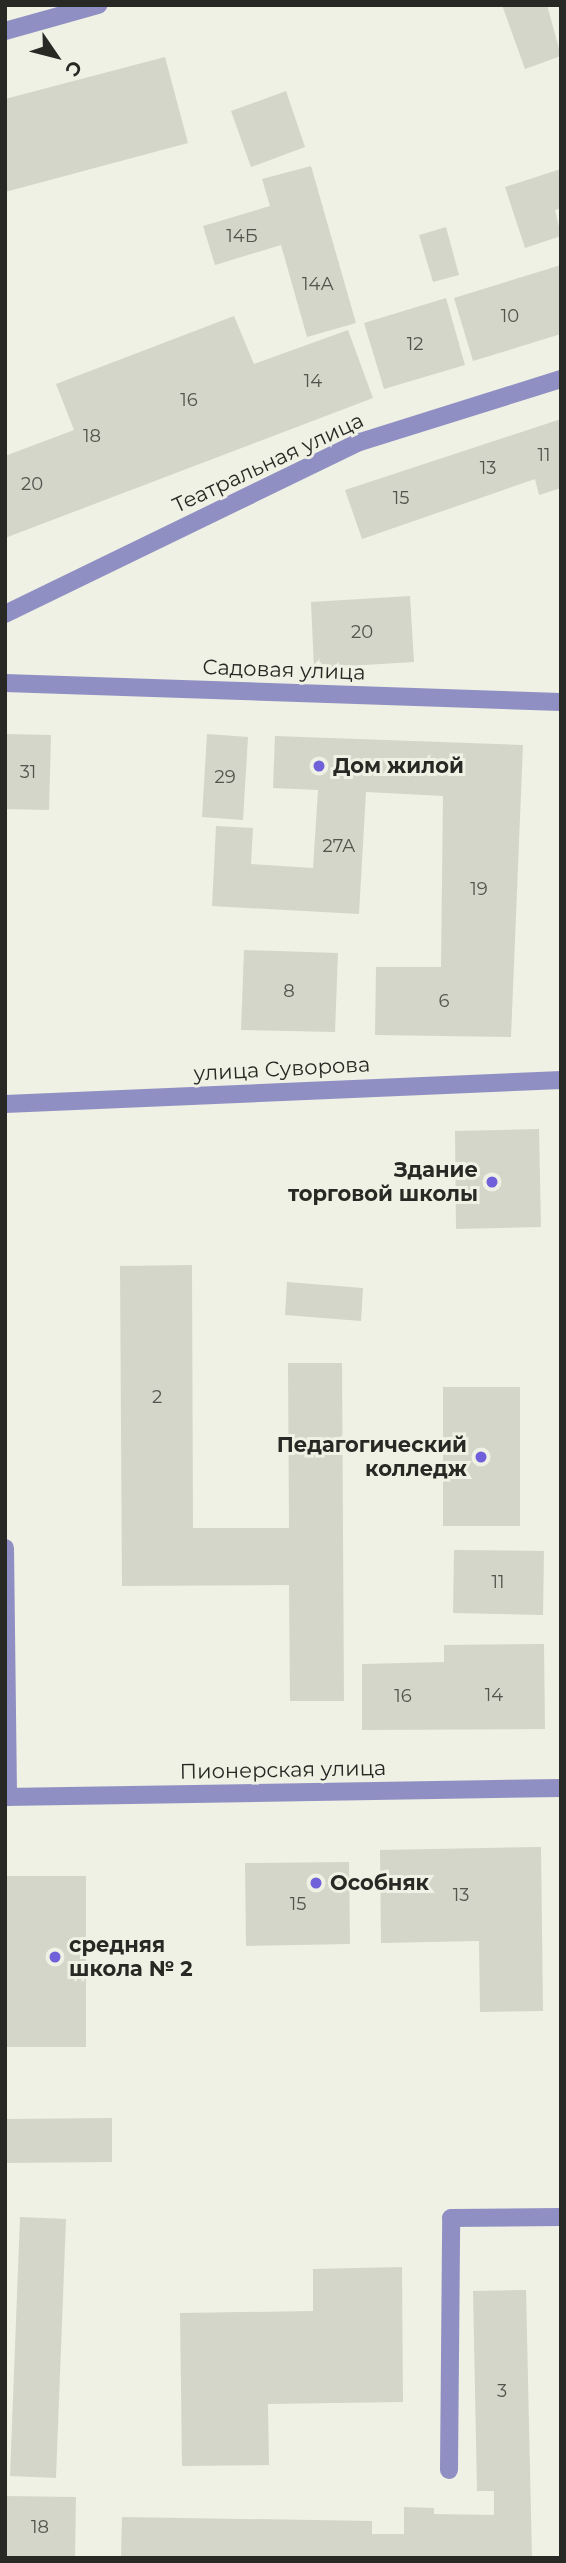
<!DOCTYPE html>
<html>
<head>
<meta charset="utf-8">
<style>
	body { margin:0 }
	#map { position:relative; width:566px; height:2563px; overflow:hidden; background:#eef1e3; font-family:Montserrat,sans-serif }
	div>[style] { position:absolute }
	.building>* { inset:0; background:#d4d6c9 }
	.service>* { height:18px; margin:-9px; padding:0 9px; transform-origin:9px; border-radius:9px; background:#908fc3 }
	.minor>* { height:18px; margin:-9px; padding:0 9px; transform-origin:9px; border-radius:9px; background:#908fc3 }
	.dots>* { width:19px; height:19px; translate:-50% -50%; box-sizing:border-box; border:4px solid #eef1e3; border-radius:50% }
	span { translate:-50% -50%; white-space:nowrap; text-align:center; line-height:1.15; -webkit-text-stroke:6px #eef1e3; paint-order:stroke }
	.number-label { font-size:18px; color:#53544d }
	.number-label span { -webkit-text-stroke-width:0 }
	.street-label { font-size:21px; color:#282924 }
	.poi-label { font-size:21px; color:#282924; font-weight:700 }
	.left { translate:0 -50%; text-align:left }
	.right { translate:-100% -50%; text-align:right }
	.frame { position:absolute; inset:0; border:7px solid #282924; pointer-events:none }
	.north { position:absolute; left:21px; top:21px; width:70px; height:70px; -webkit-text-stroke:5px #eef1e3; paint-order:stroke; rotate:125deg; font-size:19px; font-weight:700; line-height:28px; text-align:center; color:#282924 }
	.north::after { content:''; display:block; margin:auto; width:24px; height:32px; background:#282924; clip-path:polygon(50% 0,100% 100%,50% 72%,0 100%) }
</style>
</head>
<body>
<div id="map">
	<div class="building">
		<div style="clip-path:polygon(502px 5px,547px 5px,561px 56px,525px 69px)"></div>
		<div style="clip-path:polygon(165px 57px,188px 143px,5px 192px,5px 99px)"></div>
		<div style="clip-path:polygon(286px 91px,305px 147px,251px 167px,231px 111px)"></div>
		<div style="clip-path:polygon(311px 166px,356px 323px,307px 337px,281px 245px,215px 265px,203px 226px,270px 206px,262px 179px)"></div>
		<div style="clip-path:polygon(561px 169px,561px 208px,555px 210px,561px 236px,525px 248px,505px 187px)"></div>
		<div style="clip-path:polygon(446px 227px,459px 275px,433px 282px,419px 235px)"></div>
		<div style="clip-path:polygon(561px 265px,561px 334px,473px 361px,454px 298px)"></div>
		<div style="clip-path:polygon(446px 298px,465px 365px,384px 389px,364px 323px)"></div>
		<div style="clip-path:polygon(234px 316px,254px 364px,348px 330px,373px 398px,5px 538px,5px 456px,74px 430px,56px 384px)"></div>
		<div style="clip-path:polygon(561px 419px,561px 488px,539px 495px,535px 479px,362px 539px,345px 490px)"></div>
		<div style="clip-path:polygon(410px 596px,414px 662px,314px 668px,311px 602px)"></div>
		<div style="clip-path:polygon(5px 734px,51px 735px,49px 810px,5px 809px)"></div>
		<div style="clip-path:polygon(207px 734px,248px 737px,243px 820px,202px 817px)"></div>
		<div style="clip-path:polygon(275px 736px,523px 745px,511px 1037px,375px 1035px,376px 967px,441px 967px,443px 796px,366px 792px,359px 914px,212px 906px,216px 826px,253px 828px,251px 864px,313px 868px,318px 790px,273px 788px)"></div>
		<div style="clip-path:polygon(244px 950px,338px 953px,335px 1032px,241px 1030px)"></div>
		<div style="clip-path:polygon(539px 1129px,541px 1227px,456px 1229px,455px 1131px)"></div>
		<div style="clip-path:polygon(192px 1265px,193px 1528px,289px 1528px,288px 1363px,342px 1363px,344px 1701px,290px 1701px,289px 1585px,122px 1586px,120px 1266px)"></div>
		<div style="clip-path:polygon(287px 1282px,363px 1288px,361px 1321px,285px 1315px)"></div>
		<div style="clip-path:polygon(443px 1387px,520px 1387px,520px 1526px,443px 1526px)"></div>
		<div style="clip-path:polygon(454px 1550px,544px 1551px,543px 1615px,453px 1613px)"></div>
		<div style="clip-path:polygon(544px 1644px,545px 1729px,362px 1730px,362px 1664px,444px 1662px,444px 1645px)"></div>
		<div style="clip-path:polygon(541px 1847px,543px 2011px,480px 2012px,479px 1941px,381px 1943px,380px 1850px)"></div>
		<div style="clip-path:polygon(349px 1862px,350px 1944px,246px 1946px,245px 1863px)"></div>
		<div style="clip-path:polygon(5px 1876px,86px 1876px,86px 2047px,5px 2047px)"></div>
		<div style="clip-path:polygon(112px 2118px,112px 2162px,5px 2163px,5px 2119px)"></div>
		<div style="clip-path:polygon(20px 2217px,66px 2219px,56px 2478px,10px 2476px)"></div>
		<div style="clip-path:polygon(402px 2267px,403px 2402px,268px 2404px,269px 2465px,182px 2466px,180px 2313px,313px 2311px,313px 2269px)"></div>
		<div style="clip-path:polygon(526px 2290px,532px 2558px,121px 2558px,122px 2517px,372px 2521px,372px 2534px,404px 2534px,404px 2507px,434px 2508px,434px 2514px,494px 2515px,494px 2491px,477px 2491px,473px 2291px)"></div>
		<div style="clip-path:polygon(5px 2496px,76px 2497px,75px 2558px,5px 2558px)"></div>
	</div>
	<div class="service">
		<div style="left:5px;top:31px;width:97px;rotate:-15.6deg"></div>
		<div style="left:449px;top:2470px;width:252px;rotate:-89.5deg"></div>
		<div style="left:451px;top:2218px;width:110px;rotate:-0.5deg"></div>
	</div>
	<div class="minor">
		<div style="left:5px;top:614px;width:394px;rotate:-25.9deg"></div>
		<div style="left:360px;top:442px;width:211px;rotate:-17.4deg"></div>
		<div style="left:5px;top:683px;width:556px;rotate:1.96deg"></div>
		<div style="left:5px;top:1104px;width:557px;rotate:-2.47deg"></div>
		<div style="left:5px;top:1548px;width:249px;rotate:89.3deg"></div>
		<div style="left:5px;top:1797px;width:556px;rotate:-0.93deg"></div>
	</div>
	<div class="dots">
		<div style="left:319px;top:766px;background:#7061db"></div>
		<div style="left:492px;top:1182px;background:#7061db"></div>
		<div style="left:481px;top:1457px;background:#7061db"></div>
		<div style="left:316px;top:1883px;background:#7061db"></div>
		<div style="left:55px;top:1957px;background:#7061db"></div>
	</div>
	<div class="number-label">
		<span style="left:242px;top:236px">14Б</span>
		<span style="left:318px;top:284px">14А</span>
		<span style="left:510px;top:316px">10</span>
		<span style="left:415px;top:344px">12</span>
		<span style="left:313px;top:381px">14</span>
		<span style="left:189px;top:400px">16</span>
		<span style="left:92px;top:436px">18</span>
		<span style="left:544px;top:455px">11</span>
		<span style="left:488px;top:468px">13</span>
		<span style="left:32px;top:484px">20</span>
		<span style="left:401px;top:498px">15</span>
		<span style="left:362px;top:632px">20</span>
		<span style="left:28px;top:772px">31</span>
		<span style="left:225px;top:777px">29</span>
		<span style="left:339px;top:846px">27А</span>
		<span style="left:479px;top:889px">19</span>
		<span style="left:289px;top:991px">8</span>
		<span style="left:444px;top:1001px">6</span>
		<span style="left:157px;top:1397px">2</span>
		<span style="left:498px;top:1582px">11</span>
		<span style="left:494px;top:1695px">14</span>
		<span style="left:403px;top:1696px">16</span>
		<span style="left:461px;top:1895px">13</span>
		<span style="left:298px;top:1904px">15</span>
		<span style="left:502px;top:2391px">3</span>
		<span style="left:40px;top:2527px">18</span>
	</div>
	<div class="street-label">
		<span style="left:268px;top:463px;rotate:-25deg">Театральная улица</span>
		<span style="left:284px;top:670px;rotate:2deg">Садовая улица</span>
		<span style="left:282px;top:1069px;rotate:-3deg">улица Суворова</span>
		<span style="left:283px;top:1770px;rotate:-1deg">Пионерская улица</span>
	</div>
	<div class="poi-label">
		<span class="left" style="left:333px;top:766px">Дом жилой</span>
		<span class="right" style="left:478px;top:1182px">Здание<br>торговой школы</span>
		<span class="right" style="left:467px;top:1457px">Педагогический<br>колледж</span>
		<span class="left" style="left:330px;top:1883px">Особняк</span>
		<span class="left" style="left:69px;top:1957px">средняя<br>школа № 2</span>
	</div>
	<div class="frame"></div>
	<div class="north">С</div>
</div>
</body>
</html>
